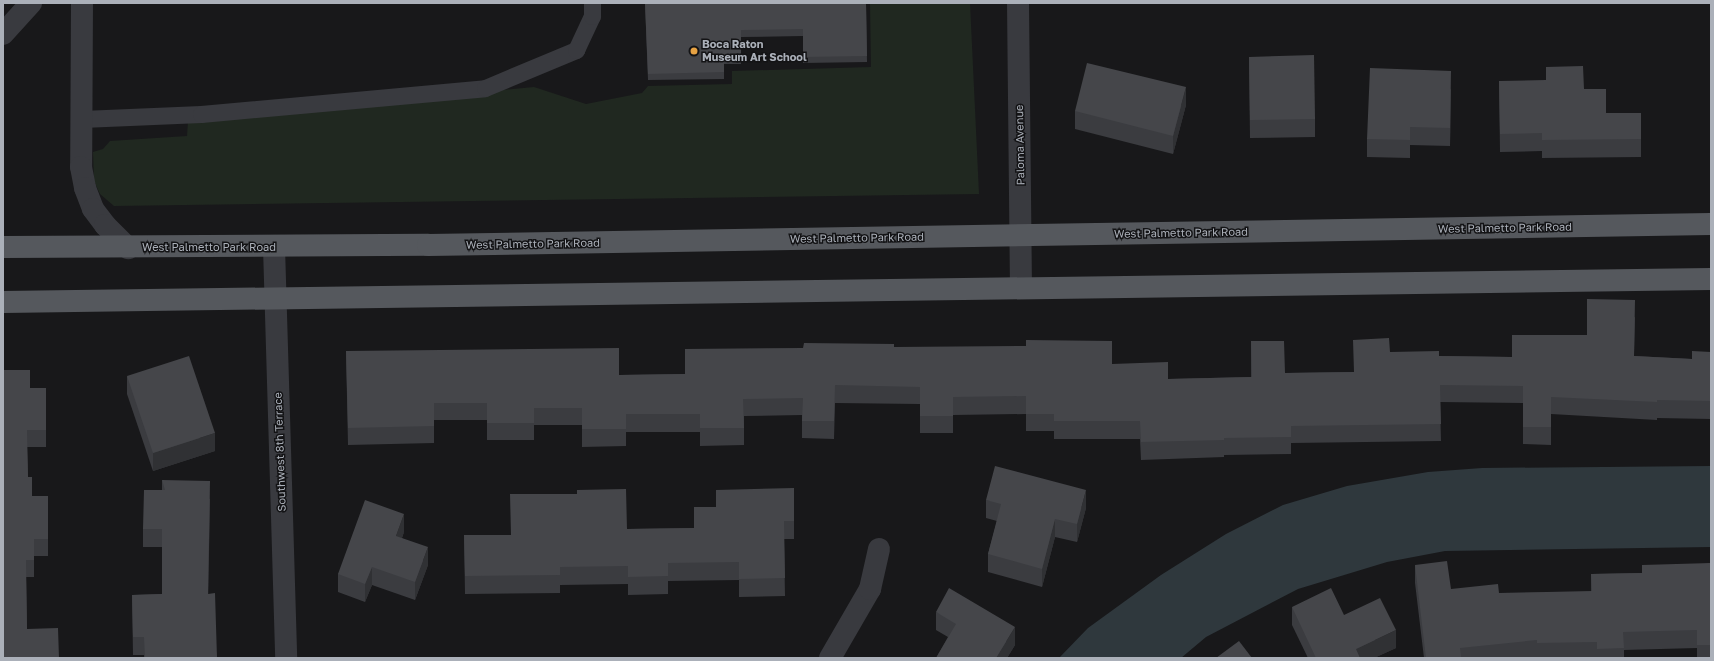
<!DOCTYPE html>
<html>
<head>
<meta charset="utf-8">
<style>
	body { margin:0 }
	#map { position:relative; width:1714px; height:661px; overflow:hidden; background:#18181a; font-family:"Golos Text",sans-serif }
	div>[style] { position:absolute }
	.green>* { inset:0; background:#202820 }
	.water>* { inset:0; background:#2f383d }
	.service>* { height:17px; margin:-8.5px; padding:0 8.5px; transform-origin:8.5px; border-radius:8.5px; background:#393a3f }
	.minor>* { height:22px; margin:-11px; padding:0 11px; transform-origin:11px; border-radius:11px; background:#393a3f }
	.primary>* { height:22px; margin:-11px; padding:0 11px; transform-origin:11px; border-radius:11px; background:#55585d }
	.wall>* { inset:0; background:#3b3c40 }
	.shaded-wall>* { inset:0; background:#303134 }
	.building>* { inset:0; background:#45464a }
	.dots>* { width:11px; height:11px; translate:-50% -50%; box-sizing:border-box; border:2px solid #131315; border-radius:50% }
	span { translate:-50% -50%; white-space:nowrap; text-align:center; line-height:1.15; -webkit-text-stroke:3px #131315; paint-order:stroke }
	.poi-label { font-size:11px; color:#abb0b9; font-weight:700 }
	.left { translate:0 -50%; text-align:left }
	.street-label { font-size:11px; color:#abb0b9 }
	.frame { position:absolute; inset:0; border:4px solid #abb0b9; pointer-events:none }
</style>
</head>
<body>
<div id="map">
	<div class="green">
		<div style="clip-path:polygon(870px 3px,970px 3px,979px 194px,114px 206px,100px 194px,94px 181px,93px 152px,103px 149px,110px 141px,187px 136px,188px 121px,534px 87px,586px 104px,642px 93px,648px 86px,732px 84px,732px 71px,871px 67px)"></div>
	</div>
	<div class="water">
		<div style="clip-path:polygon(1711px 466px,1711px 547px,1445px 551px,1387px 562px,1298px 589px,1206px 637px,1181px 658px,1059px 658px,1088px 628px,1161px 575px,1226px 534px,1283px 505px,1347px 486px,1428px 472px,1482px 468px)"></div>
	</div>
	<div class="service">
		<div style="left:82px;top:119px;width:119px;rotate:-2.4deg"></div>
		<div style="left:201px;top:114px;width:285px;rotate:-5.2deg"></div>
		<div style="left:485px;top:88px;width:99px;rotate:-22.7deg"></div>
		<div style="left:576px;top:50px;width:38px;rotate:-65deg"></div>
		<div style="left:592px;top:16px;width:13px;rotate:-90deg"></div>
	</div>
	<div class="minor">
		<div style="left:82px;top:3px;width:164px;rotate:90.3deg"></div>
		<div style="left:81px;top:167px;width:21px;rotate:79deg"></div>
		<div style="left:85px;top:188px;width:22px;rotate:69deg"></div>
		<div style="left:93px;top:209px;width:20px;rotate:53deg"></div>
		<div style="left:105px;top:225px;width:33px;rotate:45deg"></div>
		<div style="left:1018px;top:3px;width:285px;rotate:89.4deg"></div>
		<div style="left:3px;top:34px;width:42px;rotate:-47.9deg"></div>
		<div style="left:274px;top:247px;width:411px;rotate:88.3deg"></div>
		<div style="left:830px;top:658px;width:80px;rotate:-59.9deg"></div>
		<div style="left:870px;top:589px;width:41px;rotate:-77.3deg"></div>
	</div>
	<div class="primary">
		<div style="left:3px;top:247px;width:425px;rotate:-0.3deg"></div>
		<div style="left:428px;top:245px;width:1283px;rotate:-0.94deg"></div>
		<div style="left:3px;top:302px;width:1708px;rotate:-0.77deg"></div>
	</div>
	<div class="wall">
		<div style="clip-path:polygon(645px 3px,866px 3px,867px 62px,803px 63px,803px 36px,741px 37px,741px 64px,724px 64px,724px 79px,648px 80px)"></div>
		<div style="clip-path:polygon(1249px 57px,1315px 119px,1315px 137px,1250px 138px)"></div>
		<div style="clip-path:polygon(1499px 81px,1584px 89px,1606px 113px,1641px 113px,1641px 157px,1542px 158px,1542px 151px,1500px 152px)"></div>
		<div style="clip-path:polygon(1451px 89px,1450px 146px,1410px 145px,1410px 158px,1367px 157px,1367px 139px)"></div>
		<div style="clip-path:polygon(1186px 105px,1173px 154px,1075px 129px,1075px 111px)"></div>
		<div style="clip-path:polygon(1635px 317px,1634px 356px,1692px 359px,1711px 352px,1711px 419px,1657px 418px,1657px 420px,1551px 414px,1551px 445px,1523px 444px,1523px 403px,1440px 402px,1441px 441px,1291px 443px,1291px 454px,1224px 455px,1224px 457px,1141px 460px,1140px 439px,1054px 439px,1054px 431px,1026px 431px,1026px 414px,953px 415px,953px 433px,920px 433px,920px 404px,835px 403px,834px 439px,802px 438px,802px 415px,744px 416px,744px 445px,700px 446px,700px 432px,626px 432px,626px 446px,582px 447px,582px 425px,534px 425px,534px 440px,487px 440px,487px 420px,434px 420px,434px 443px,348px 445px,346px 351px,619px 375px,685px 374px,894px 347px,1112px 364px,1168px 379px,1251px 377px,1251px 341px,1285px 373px,1354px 372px,1390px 352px,1439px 356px,1512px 357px,1587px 335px)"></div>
		<div style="clip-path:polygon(127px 376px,215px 451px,153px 471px,127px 394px)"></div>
		<div style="clip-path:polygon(30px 388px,46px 388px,46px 447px,27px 447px,28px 477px,32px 496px,48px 513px,48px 556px,34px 556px,34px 577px,26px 577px,27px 629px,3px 658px)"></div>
		<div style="clip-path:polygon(162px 480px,210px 499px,208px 594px,217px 658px,144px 658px,144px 655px,133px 655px,132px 595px,162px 594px,162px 547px,143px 547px,143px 529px,162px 490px)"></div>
		<div style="clip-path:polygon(794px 488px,794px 539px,784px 539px,785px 596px,739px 597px,739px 580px,668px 581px,668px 594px,628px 595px,628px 584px,560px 585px,560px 593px,465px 594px,464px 535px,511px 535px,627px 529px,694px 528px,694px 507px,716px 507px)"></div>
		<div style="clip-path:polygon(986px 500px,1086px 508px,1077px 542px,1055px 537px,1042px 587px,988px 572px,988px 554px,997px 521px,986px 518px)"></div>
		<div style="clip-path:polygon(404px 532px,402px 538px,428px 565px,415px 600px,372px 585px,365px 602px,338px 592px,338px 574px)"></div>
		<div style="clip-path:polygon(1711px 563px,1711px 658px,1697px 658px,1697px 648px,1624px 650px,1624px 658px,1424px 658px,1415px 583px,1415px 565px,1451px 589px,1499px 593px,1591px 592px,1591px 574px,1642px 573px)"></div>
		<div style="clip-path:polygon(1292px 607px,1396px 648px,1374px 658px,1308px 658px,1292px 625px)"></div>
		<div style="clip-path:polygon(936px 612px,1015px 645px,1007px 658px,936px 658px,948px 637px,936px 630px)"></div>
	</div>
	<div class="shaded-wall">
		<div style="clip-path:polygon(1451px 71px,1451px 89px,1450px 146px,1450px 128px)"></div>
		<div style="clip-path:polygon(1186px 87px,1186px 105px,1173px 154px,1173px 136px)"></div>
		<div style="clip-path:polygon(215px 433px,215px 451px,153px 471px,153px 453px)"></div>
		<div style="clip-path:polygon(210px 481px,210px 499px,208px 612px,208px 594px)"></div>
		<div style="clip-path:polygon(1086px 490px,1086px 508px,1077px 542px,1077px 524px)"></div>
		<div style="clip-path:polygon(404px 514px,404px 532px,396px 554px,396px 536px)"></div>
		<div style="clip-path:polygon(1055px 519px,1055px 537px,1042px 587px,1042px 569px)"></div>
		<div style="clip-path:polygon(428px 547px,428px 565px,415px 600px,415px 582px)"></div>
		<div style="clip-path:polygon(372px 567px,372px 585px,365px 602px,365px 584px)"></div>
		<div style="clip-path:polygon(1015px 627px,1015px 645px,1007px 658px,996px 658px)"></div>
		<div style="clip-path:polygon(1396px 630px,1396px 648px,1374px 658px,1356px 658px,1356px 649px)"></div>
	</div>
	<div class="building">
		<div style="clip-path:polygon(645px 3px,866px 3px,867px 56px,803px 57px,803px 29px,741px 30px,741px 57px,724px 58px,724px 72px,648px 74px)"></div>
		<div style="clip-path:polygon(1314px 55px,1315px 119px,1250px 120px,1249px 57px)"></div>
		<div style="clip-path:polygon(1087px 63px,1186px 87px,1173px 136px,1075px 111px)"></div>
		<div style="clip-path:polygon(1583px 66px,1584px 89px,1606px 89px,1606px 113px,1641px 113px,1641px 139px,1542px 140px,1542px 133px,1500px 134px,1499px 81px,1546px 80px,1546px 67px)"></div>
		<div style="clip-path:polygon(1370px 68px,1451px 71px,1450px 128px,1410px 127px,1410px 140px,1367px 139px)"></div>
		<div style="clip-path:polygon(1587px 299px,1635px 300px,1634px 356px,1692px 359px,1692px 351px,1711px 352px,1711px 401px,1657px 400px,1657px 402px,1551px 397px,1551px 427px,1523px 427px,1523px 386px,1440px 385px,1441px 424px,1291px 426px,1291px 437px,1224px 438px,1224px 440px,1141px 442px,1140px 421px,1054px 421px,1054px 414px,1026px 414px,1026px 396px,953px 397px,953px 416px,920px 416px,920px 387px,835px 385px,834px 421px,802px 421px,803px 398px,743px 399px,744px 428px,700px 428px,700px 414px,626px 414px,626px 429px,582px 429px,582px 408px,534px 408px,534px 423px,487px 423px,487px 403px,434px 403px,434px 426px,348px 428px,346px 351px,619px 348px,619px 375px,685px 374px,685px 349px,803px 348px,804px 343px,894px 344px,894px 347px,1026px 346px,1026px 340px,1112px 341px,1112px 364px,1168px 362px,1168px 379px,1252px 377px,1251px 341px,1284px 341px,1285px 373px,1354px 372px,1353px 340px,1389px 338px,1390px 352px,1439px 351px,1439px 356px,1512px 357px,1512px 335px,1587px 335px)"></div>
		<div style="clip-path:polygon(189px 356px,215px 433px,153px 453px,127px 376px)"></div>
		<div style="clip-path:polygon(3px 370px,30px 370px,30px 388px,46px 388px,46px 430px,27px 430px,28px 477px,32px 477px,32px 496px,48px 496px,48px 539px,34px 539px,34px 560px,26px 560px,27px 629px,58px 628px,59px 658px,3px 658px)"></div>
		<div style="clip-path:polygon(995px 466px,1086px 490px,1077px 524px,1055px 519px,1042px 569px,988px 554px,1001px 504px,986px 500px)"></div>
		<div style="clip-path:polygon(162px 480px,210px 481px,208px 594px,215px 593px,217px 658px,145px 658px,144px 637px,133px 637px,132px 595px,162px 594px,162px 529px,143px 529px,144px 490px,165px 490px)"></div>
		<div style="clip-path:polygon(794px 488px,794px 521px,784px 521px,785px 578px,739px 579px,739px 562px,668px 563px,668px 576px,628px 577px,628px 566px,560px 567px,560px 575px,465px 576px,464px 535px,511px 535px,510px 494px,577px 494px,577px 490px,626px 489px,627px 529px,694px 528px,694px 507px,716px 507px,716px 490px)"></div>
		<div style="clip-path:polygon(365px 500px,404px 514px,396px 536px,428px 547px,415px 582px,372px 567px,365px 584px,338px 574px)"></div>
		<div style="clip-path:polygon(1447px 561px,1451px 589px,1498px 584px,1499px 593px,1592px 591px,1591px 574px,1642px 573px,1642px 565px,1711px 563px,1711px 645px,1697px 645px,1697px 630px,1623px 632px,1624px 648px,1597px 649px,1597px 642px,1537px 643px,1537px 640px,1460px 648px,1461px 657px,1455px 658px,1426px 658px,1415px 565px)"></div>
		<div style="clip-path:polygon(949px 588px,1015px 627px,996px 658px,936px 658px,956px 624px,936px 612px)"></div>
		<div style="clip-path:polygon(1331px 588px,1344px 615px,1380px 598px,1396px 630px,1356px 649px,1360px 658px,1316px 658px,1292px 607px)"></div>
		<div style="clip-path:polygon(1239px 641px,1252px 658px,1216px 658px)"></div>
	</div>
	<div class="dots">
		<div style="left:694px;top:51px;background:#e7a243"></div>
	</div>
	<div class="poi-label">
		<span class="left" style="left:702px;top:51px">Boca Raton<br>Museum Art School</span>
	</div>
	<div class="street-label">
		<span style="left:1020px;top:145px;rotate:-91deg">Paloma Avenue</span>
		<span style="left:1505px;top:228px;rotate:-1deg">West Palmetto Park Road</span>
		<span style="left:1181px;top:233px;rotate:-1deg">West Palmetto Park Road</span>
		<span style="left:857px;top:238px;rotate:-1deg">West Palmetto Park Road</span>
		<span style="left:533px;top:244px;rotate:-1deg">West Palmetto Park Road</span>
		<span style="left:209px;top:247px">West Palmetto Park Road</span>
		<span style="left:280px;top:452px;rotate:-92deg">Southwest 8th Terrace</span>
	</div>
	<div class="frame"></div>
</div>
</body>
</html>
